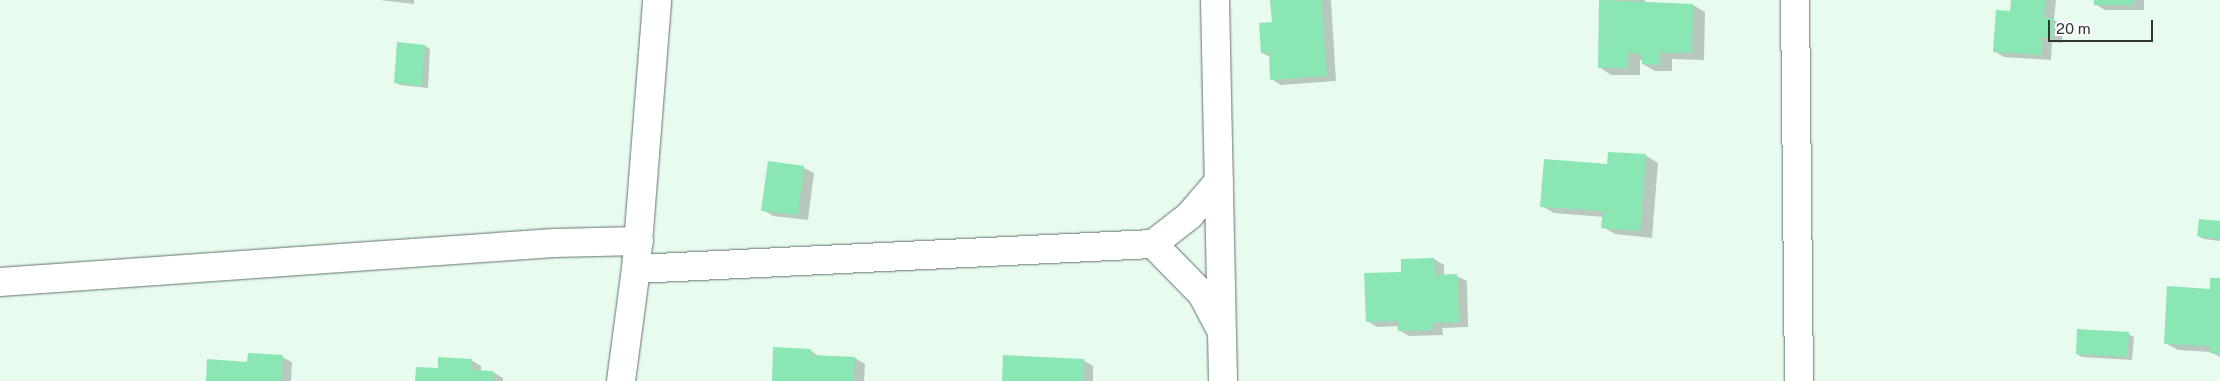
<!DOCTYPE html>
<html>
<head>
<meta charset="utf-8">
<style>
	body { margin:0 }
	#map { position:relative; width:2220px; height:381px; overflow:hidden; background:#e7fbee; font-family:"Public Sans",sans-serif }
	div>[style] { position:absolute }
	.shadow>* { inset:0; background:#0003 }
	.building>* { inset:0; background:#8ae6b3 }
	.roads { filter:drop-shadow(0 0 1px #627368) drop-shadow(0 0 1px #627368) }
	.minor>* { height:28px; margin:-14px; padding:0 14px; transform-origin:14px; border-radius:14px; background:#fff }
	span { translate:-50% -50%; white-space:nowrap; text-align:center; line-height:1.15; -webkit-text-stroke:4.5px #fff; paint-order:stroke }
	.scale { position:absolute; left:2048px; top:20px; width:105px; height:22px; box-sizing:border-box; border:2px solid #303733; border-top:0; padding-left:6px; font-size:15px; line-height:18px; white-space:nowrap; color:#303733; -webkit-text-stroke:4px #fff; paint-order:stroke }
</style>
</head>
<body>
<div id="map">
	<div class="shadow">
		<div style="clip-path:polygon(380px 0,414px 0,414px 4px)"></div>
		<div style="clip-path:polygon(1272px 0,1331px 0,1336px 81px,1281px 85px,1271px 79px,1270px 57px,1262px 53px,1273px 23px)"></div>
		<div style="clip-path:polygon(1600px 0,1645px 0,1645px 4px,1693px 5px,1705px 12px,1704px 60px,1672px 59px,1672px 71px,1655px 71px,1643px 64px,1643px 60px,1640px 60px,1640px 75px,1611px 75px,1599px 67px)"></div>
		<div style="clip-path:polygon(2012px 0,2056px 0,2054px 20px,2063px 25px,2062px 43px,2052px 42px,2051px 60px,2004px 57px,1994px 51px,2011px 13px)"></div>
		<div style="clip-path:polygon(2095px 0,2144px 0,2144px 10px,2105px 10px,2095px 4px)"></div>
		<div style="clip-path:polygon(425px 46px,430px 49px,428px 88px,400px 85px,395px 82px)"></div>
		<div style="clip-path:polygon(1645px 155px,1658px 163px,1652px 238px,1615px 234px,1603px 227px,1604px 217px,1554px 213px,1542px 206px,1608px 165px)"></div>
		<div style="clip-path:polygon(804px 168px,814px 173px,808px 220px,773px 216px,763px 210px)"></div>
		<div style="clip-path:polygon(2220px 222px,2220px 241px,2204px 239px,2198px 236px)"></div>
		<div style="clip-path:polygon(1434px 259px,1444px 265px,1444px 276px,1457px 276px,1467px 281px,1468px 327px,1442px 328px,1443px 335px,1409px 336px,1399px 330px,1399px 326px,1377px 327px,1367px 321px,1403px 273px)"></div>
		<div style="clip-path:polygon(2220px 279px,2220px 357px,2211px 352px,2178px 350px,2165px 343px)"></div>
		<div style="clip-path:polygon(2128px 334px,2134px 337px,2132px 360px,2082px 357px,2077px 354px)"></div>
		<div style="clip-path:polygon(810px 350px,820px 357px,855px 358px,865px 364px,864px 381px,773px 381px)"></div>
		<div style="clip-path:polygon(282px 357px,292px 362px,291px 381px,207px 381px)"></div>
		<div style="clip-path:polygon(471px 360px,481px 366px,481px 372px,493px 372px,503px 378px,503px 381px,416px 381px,439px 369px)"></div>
		<div style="clip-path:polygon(1083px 360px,1093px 366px,1093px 381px,1003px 381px)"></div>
	</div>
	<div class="building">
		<div style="clip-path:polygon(1270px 0,1321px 0,1327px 76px,1270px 80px,1269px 53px,1261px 53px,1259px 23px,1272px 22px)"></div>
		<div style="clip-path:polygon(1599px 0,1693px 4px,1692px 53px,1660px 53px,1660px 65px,1642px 64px,1642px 54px,1628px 53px,1628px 68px,1598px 68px)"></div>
		<div style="clip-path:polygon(2011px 0,2045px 0,2044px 18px,2053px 18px,2052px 38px,2042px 37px,2041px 55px,1993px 52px,1996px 10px,2010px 11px)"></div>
		<div style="clip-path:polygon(2094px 0,2134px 0,2134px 5px,2094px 5px)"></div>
		<div style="clip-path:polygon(397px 42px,425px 45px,422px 86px,394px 83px)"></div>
		<div style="clip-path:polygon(1608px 152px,1646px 154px,1640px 231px,1601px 228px,1603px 211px,1540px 207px,1544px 159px,1607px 164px)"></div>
		<div style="clip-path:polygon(768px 161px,804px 166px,798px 215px,761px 211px)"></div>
		<div style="clip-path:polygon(2199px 219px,2220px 221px,2220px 239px,2197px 236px)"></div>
		<div style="clip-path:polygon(1434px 258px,1435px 275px,1457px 274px,1459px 322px,1432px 323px,1433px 330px,1398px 331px,1397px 321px,1366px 322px,1364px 273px,1401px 272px,1401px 259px)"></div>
		<div style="clip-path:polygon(2210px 278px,2220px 278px,2220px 354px,2210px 353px,2210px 346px,2164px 344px,2167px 286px,2210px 289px)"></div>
		<div style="clip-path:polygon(2077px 329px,2129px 332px,2127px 357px,2076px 354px)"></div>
		<div style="clip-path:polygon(773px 347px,811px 349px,811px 355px,855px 357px,854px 381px,772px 381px)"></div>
		<div style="clip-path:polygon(248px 353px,283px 355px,281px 381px,206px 381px,207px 359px,247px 362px)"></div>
		<div style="clip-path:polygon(1003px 355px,1084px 359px,1083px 381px,1002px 381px)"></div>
		<div style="clip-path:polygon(438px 357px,472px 359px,472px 370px,493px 371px,493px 381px,415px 381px,416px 367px,438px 368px)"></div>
	</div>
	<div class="roads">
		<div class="minor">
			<div style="left:1215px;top:0;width:326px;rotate:88.8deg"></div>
			<div style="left:1795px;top:0;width:381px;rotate:89.4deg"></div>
			<div style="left:1153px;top:244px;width:46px;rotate:-37.9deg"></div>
			<div style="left:1189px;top:216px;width:46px;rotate:-49.4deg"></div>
			<div style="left:636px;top:269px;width:518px;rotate:-2.77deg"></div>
			<div style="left:1153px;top:244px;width:70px;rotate:45.6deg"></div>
			<div style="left:1202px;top:294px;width:43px;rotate:62.2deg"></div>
			<div style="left:1222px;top:332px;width:49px;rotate:88.8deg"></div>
			<div style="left:0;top:282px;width:555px;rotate:-4.03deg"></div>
			<div style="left:554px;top:243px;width:85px;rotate:-1.3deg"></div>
			<div style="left:621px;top:381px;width:113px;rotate:-82.4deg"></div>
			<div style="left:636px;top:269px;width:270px;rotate:-85.5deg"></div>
		</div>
	</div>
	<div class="scale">20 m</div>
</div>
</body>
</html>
